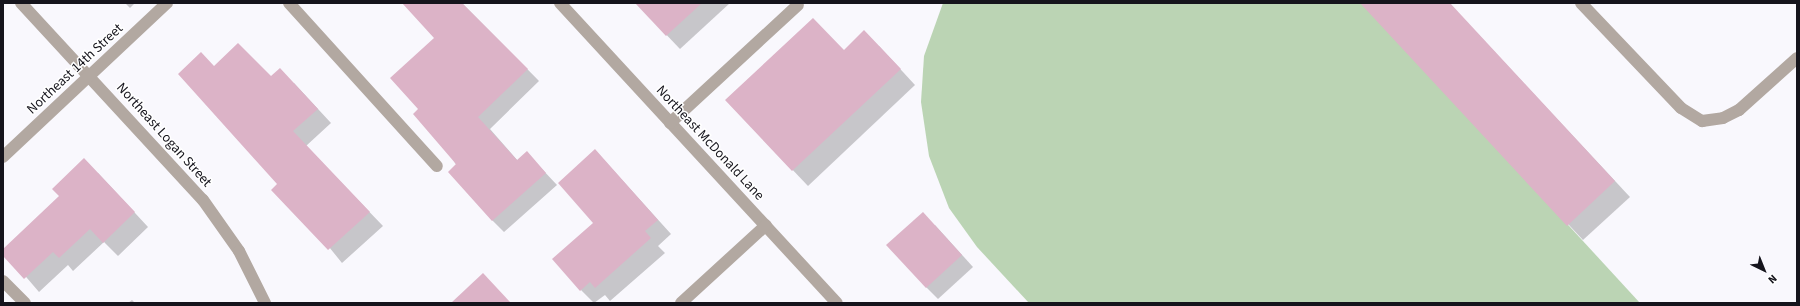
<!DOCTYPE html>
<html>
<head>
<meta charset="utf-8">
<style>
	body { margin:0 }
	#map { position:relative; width:1800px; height:306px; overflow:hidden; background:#f9f8fd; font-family:"Source Sans 3",sans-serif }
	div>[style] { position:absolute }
	.green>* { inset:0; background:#bbd4b4 }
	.shadow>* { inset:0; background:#0003 }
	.building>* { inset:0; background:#dcb3c7 }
	.minor>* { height:12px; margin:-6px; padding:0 6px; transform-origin:6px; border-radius:6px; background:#b2a8a1 }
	span { translate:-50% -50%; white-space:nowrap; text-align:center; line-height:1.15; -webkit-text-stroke:3px #fff; paint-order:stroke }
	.street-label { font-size:14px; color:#15141c }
	.frame { position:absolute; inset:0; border:4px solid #15141c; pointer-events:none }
	.north { position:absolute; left:1744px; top:250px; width:40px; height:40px; -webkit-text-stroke:3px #fff; paint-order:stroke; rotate:137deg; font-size:11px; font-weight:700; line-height:16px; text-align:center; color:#15141c }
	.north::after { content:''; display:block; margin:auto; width:14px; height:18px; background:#15141c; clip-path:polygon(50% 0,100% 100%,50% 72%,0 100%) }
</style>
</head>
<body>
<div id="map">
	<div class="green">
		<div style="clip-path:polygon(943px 3px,1364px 3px,1640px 303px,1029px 303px,977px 247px,949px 208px,929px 156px,921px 102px,924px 56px)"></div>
	</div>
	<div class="shadow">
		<div style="clip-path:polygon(125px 3px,135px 3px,130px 8px)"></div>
		<div style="clip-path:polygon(424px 3px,462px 3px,539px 81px,490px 129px,518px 161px,527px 153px,557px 185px,504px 232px,492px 220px,420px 109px,436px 38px)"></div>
		<div style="clip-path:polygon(636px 3px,730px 3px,680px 49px)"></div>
		<div style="clip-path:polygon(1361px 3px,1449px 3px,1630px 197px,1583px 240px)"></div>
		<div style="clip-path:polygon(879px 46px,915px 85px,808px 186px,726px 100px,844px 51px)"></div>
		<div style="clip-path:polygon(214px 67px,294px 83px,331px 123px,306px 146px,383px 226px,342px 263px,278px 184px)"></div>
		<div style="clip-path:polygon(595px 150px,671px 234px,658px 246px,665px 253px,610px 301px,605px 295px,594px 303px,581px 290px,595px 223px)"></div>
		<div style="clip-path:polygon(98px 173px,148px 227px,118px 256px,104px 242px,73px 271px,68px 265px,39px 292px,3px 250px)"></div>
		<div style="clip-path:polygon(935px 225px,973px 267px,938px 299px,926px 287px)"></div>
		<div style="clip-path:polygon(132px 300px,135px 303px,128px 303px)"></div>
	</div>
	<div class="building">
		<div style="clip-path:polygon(402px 3px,462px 3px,528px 69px,478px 117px,517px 160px,527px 151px,546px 173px,492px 221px,448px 172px,456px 164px,413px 114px,418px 109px,390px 78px,434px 38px)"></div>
		<div style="clip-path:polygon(635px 3px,702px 3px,666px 36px)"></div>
		<div style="clip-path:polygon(1360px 3px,1450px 3px,1615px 181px,1567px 226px)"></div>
		<div style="clip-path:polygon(813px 18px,844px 50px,864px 30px,901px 69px,792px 171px,725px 100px)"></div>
		<div style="clip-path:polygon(238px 43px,271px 76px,280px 68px,318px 109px,293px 131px,370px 212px,328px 250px,271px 190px,277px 184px,178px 74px,201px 52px,214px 66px)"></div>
		<div style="clip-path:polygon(595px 149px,658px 220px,645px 231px,651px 238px,595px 288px,590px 282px,580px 291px,552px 259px,593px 223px,558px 183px)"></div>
		<div style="clip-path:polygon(84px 158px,135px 212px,103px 243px,90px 229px,59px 258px,53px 252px,24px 279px,3px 256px,3px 249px,59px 196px,52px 189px)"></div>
		<div style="clip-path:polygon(923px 212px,962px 255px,926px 288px,886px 245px)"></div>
		<div style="clip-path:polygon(483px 273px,511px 303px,451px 303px)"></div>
	</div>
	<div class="minor">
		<div style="left:21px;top:3px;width:268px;rotate:47.3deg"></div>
		<div style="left:203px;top:200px;width:62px;rotate:54.8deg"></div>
		<div style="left:239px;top:251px;width:58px;rotate:63.4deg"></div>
		<div style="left:289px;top:3px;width:220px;rotate:47.8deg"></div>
		<div style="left:560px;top:3px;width:408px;rotate:47.3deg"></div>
		<div style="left:1581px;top:3px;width:145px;rotate:46.4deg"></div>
		<div style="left:1681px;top:108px;width:25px;rotate:32deg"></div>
		<div style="left:1702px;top:121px;width:21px;rotate:-8deg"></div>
		<div style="left:1723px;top:118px;width:18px;rotate:-27deg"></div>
		<div style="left:1739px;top:110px;width:78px;rotate:-41.9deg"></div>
		<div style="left:670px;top:123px;width:174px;rotate:-42.7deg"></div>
		<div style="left:3px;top:157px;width:225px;rotate:-43.2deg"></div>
		<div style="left:3px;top:281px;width:31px;rotate:45deg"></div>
		<div style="left:681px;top:303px;width:115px;rotate:-42.5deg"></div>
	</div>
	<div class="street-label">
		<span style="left:75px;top:69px;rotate:-43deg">Northeast 14th Street</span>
		<span style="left:164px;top:135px;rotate:48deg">Northeast Logan Street</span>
		<span style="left:710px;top:143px;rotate:47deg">Northeast McDonald Lane</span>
	</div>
	<div class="frame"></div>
	<div class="north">N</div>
</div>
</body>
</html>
